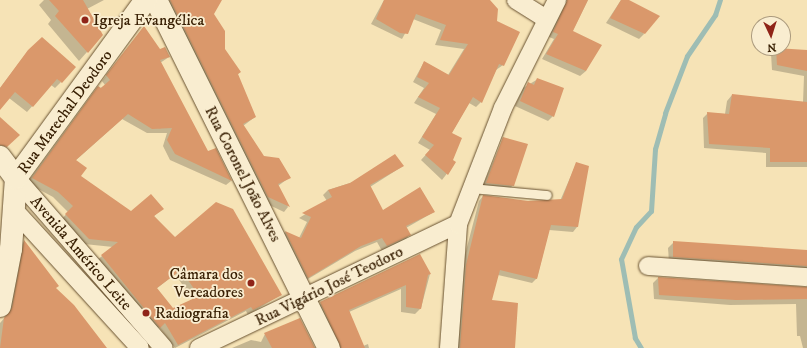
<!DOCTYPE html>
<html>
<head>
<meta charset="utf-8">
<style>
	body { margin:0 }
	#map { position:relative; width:807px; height:348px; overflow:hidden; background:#f6e3b6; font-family:"IM FELL DW Pica",serif }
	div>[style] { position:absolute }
	.shadow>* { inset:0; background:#0003 }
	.stream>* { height:5px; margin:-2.5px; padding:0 2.5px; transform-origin:2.5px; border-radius:2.5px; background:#9ebdb4 }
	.building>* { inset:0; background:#da986b }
	.roads { filter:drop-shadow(0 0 1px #685130) drop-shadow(0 0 1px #685130) }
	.lane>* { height:9px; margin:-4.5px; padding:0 4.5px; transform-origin:4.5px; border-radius:4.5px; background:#f9edd0 }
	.street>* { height:18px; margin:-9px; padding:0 9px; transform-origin:9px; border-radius:9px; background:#f9edd0 }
	.secondary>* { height:22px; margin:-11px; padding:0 11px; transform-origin:11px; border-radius:11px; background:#f9edd0 }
	.dots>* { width:11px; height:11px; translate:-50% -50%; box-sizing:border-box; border:2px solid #f9edd0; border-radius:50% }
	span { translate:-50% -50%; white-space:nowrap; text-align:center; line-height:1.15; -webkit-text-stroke:3.5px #f9edd0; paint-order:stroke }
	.poi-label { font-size:16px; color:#392004 }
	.left { translate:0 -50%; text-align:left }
	.right { translate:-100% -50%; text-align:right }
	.street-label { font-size:16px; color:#392004 }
	.north { position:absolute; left:751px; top:16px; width:40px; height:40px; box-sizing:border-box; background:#f9edd0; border:1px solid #ac9b7e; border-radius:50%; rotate:176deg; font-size:11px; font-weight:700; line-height:16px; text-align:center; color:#392004 }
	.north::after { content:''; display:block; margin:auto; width:14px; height:18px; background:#8f2418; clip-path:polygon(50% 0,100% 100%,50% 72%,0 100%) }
</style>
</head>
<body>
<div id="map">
	<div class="shadow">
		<div style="clip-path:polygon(44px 0,104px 0,87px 9px,102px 35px,79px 61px,48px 24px,51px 20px,39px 5px)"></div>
		<div style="clip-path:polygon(162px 0,221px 0,213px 14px,224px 50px,240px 72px,237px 75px,255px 117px,243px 126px,263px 157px,290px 177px,278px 186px,288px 207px,284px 212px,263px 202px)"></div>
		<div style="clip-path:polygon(384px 0,488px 0,496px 21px,503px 65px,496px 70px,481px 102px,476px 107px,469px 103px,451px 134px,451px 160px,455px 163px,442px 180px,421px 160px,430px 150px,418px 143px,436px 114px,414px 103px,424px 88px,413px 82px,424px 62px,448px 75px,464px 49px,435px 45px,441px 30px,413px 19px,402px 39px,371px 24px)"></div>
		<div style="clip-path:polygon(561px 0,588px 0,572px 32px,586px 71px,580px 76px,542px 59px,554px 39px,549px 37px)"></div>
		<div style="clip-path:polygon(621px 0,626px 0,644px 34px,639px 39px,606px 23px)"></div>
		<div style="clip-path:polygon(evenodd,144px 27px,160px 51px,169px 57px,160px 63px,208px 152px,215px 149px,231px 181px,226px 185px,170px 160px,163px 146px,167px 133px,147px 133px,122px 119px,75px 161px,80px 176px,132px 213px,162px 209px,154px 216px,175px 238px,280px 295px,248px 315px,246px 311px,175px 348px,159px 327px,154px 332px,96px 261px,113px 247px,84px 244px,61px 220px,68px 212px,53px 197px,27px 183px,93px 93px,105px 85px,102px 81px,144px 27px,175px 274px,193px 300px,173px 309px,156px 289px,175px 274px)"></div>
		<div style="clip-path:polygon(776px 49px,807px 51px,807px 167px,766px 167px,766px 153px,704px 148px,703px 118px,708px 113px,725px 114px,727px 101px,732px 95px,803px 102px,804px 76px,772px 70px,771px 54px)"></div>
		<div style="clip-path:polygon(28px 51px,61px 82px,55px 88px,51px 85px,27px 112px,9px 98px,0 109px,0 88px)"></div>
		<div style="clip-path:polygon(538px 79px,553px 116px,548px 121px,515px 106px,523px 88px)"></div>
		<div style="clip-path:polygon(503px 138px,513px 185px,508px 191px,482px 188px)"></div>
		<div style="clip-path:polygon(576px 164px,577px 227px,573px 232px,549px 230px,537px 278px,532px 283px,498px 275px,491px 301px,514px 348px,454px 348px,461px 270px,479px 201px,483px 196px,528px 202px,560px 201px)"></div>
		<div style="clip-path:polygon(403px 166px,370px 187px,383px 212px,434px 212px,406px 228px,409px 235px,405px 240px,382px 251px,377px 242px,355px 251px,303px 282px,281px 237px,285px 232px,299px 238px,307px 222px,299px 218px,327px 201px,323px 195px,328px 190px)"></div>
		<div style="clip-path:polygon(24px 242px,55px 289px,106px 348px,0 348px,0 323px,7px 315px,19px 247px)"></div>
		<div style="clip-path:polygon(674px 242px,807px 251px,807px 275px,669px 262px,668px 248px)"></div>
		<div style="clip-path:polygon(430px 274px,421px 308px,415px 314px,401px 312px,401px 289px,349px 312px,363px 346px,368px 344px,369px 348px,335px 348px,315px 308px,321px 303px)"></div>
		<div style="clip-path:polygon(658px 278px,807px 288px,807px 348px,803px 348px,800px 336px,797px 336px,796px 304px,730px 305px,654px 299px,653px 283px)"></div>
		<div style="clip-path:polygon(265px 334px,314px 348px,232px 348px,251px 340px,261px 342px)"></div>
	</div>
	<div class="stream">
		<div style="left:641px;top:348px;width:12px;rotate:-121deg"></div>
		<div style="left:635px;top:338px;width:80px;rotate:-100deg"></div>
		<div style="left:621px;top:259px;width:35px;rotate:-65deg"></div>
		<div style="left:636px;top:227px;width:22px;rotate:-47deg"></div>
		<div style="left:651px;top:211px;width:62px;rotate:-86.3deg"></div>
		<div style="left:655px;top:149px;width:37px;rotate:-74deg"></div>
		<div style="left:665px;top:113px;width:61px;rotate:-68.9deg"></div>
		<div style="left:687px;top:56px;width:50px;rotate:-55.7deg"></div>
		<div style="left:715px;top:15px;width:16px;rotate:-72deg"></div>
	</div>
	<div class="building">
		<div style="clip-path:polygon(49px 0,83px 0,103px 35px,88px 53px,55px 16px,59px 11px)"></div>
		<div style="clip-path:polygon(170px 0,222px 0,214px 14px,225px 31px,225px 49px,241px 72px,238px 74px,256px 117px,243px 124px,264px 156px,279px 158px,291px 178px,278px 184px,290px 207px,268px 197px)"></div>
		<div style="clip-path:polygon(384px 0,490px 0,498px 9px,497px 21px,520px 32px,504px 66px,499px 64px,482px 103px,473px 97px,452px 133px,462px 138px,453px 160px,456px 162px,448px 175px,425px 155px,434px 145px,422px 137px,440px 108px,418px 97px,429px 83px,417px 77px,424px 61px,449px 75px,468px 44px,440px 40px,446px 25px,416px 14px,408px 34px,400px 33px,376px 19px)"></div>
		<div style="clip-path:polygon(567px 0,588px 0,573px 31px,602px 45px,586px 71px,546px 54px,558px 34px,553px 32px)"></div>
		<div style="clip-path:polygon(621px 0,629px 0,660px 16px,645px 34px,610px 18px)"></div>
		<div style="clip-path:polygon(evenodd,144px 26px,160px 49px,165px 47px,170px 57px,160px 60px,208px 151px,216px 148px,232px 181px,175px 154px,167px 140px,172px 128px,152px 129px,128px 114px,76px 160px,87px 168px,81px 176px,131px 211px,151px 194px,164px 209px,154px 216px,175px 237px,216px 202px,233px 209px,282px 295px,253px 310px,251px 307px,178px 345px,165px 323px,160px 328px,101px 255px,118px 242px,89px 239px,65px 214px,73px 206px,58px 192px,32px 178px,98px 86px,101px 88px,110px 80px,106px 75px,144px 26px,181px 270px,199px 296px,173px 308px,157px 288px,181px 270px)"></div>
		<div style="clip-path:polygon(42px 37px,76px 67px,62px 83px,57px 79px,33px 107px,15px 92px,0 110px,0 88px,28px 50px)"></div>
		<div style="clip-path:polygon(776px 48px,807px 50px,807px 71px,777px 65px)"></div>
		<div style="clip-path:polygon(537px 78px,564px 88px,554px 117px,520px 101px,528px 82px,534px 85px)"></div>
		<div style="clip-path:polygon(732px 94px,807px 102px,807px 162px,770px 162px,770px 148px,709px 144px,707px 112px,729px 114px)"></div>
		<div style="clip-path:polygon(0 117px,20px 135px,7px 147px,0 145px)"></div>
		<div style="clip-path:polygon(503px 137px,528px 144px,514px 186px,486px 183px)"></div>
		<div style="clip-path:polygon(395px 154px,404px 166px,370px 185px,383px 210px,420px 187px,435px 212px,406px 226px,411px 235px,387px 246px,382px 238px,361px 246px,308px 278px,285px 231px,301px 238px,311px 217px,302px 213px,332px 197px,328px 190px,350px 183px)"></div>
		<div style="clip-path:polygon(576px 162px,589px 166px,578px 227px,551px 225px,537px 279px,500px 270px,492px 300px,518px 303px,515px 348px,460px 348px,466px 265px,483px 195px,528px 201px,562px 199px)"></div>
		<div style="clip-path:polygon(24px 240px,59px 286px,56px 288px,74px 305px,107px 348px,0 348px,4px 318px,12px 308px)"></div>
		<div style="clip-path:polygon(673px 241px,807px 250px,807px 266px,673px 257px)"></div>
		<div style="clip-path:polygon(420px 254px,431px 274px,428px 275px,421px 309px,406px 307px,406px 285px,349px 310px,365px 348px,341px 348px,320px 302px)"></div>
		<div style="clip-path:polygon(658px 277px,807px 287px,807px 299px,736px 300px,659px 295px)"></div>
		<div style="clip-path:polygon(300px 318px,315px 348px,272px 348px,264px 333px)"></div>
	</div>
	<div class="roads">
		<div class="lane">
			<div style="left:470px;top:188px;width:77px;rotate:5.2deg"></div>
		</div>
		<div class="street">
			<div style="left:516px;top:0;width:36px;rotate:32deg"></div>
			<div style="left:16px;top:178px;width:225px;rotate:49deg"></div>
			<div style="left:15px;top:211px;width:185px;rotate:47.6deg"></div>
			<div style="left:648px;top:266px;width:159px;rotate:4deg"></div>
			<div style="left:199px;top:348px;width:287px;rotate:-25.6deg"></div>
			<div style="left:449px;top:348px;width:124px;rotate:-85.8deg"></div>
			<div style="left:458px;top:224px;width:124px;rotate:-68.8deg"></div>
			<div style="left:503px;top:108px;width:121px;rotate:-63.4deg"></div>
		</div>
		<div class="secondary">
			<div style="left:156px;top:0;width:389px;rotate:63.6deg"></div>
			<div style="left:0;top:157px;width:26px;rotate:53deg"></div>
			<div style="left:0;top:306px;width:58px;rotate:-79.1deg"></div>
			<div style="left:11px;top:249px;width:71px;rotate:-86deg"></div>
			<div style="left:16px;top:178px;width:220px;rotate:-53.9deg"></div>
		</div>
	</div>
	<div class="dots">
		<div style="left:85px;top:20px;background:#8f2418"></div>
		<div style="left:251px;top:283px;background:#8f2418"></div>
		<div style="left:146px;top:313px;background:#8f2418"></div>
	</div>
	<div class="poi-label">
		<span class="left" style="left:93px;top:20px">Igreja Evangélica</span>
		<span class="right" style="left:243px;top:283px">Câmara dos<br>Vereadores</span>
		<span class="left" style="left:155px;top:313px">Radiografia</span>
	</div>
	<div class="street-label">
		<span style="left:65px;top:112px;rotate:-54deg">Rua Marechal Deodoro</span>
		<span style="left:243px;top:174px;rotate:63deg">Rua Coronel João Alves</span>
		<span style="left:81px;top:253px;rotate:49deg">Avenida Américo Leite</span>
		<span style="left:329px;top:286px;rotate:-26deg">Rua Vigário José Teodoro</span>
	</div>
	<div class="north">N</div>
</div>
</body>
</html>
